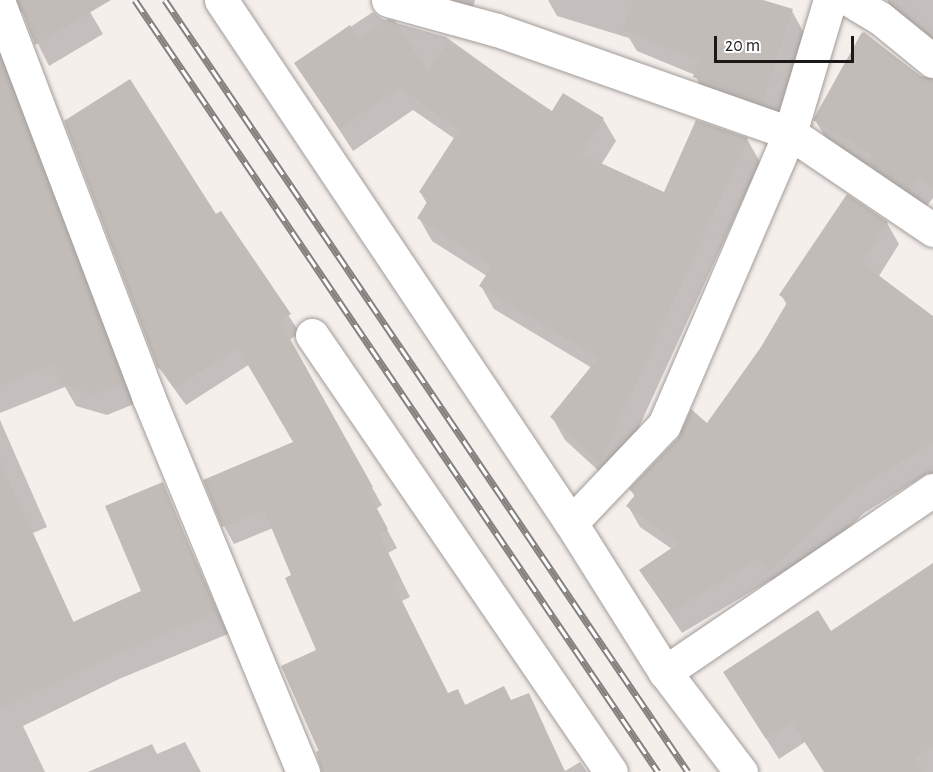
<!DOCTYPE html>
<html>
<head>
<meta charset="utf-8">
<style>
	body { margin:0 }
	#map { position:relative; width:933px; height:772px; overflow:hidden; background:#f5efec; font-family:"Alegreya Sans",sans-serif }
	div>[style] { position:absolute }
	.shadow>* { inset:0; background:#0003 }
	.building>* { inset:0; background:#c2bcb8 }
	.roads { filter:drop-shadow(0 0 2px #a29c99) drop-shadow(0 0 2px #a29c99) }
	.minor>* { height:33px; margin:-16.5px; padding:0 16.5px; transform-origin:16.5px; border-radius:16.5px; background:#fff }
	.rail>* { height:7px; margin-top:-3.5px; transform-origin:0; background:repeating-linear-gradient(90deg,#fff 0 14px,#85817f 0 28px); box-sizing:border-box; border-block:2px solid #85817f }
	span { translate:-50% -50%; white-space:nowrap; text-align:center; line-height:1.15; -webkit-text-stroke:6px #fff; paint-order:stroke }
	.scale { position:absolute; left:714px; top:36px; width:140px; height:27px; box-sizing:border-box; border:3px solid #1b1918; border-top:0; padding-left:8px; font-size:18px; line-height:21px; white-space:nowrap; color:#1b1918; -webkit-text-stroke:4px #fff; paint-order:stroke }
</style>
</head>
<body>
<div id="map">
	<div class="shadow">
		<div style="clip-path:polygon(0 0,83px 0,103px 34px,49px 66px,22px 12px,6px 10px)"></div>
		<div style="clip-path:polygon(412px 0,475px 0,469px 21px)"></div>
		<div style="clip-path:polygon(548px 0,758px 0,792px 11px,804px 33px,775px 125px,707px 99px,695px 75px,637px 51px,629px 38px,557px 16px)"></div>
		<div style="clip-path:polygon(887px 0,933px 0,933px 48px,898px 20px)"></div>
		<div style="clip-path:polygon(373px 12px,382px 19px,446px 37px,552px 113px,603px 119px,616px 141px,601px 165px,665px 194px,747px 139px,760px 162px,613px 484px,565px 440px,552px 417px,592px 368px,494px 309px,481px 286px,487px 276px,432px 241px,419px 218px,428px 205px,420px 192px,455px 139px,413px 110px,353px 151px,296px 63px)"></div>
		<div style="clip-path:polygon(864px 32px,921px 77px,933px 79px,933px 198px,922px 212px,882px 184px,872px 168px,828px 142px,815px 120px)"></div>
		<div style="clip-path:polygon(0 51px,134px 404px,107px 415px,76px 406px,65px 387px,0 413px)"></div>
		<div style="clip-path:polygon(847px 196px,887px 223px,899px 244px,879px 276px,933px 318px,933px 480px,928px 473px,864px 513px,783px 591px,772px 579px,682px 633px,641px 571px,672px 549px,640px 527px,628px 506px,635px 497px,631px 490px,707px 426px,762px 348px,787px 305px,781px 295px)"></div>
		<div style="clip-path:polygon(221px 213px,300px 333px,289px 340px,382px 505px,376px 509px,397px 548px,388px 553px,410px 597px,402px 601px,448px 695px,457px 691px,466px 706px,512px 702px,528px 694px,565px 771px,580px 762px,587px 772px,322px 772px,316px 752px,320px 750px,318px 651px,293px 576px,273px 528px,234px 544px,224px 526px,295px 443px,250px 364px,186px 405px,159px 368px,216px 216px)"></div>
		<div style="clip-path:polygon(0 420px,47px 527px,33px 533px,74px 623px,143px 592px,162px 484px,228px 634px,119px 679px,23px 726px,45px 772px,0 772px)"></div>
		<div style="clip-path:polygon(933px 568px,933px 772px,824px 772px,805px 742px,779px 759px,737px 693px)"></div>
		<div style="clip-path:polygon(185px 742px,201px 772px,88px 772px,152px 744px,157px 754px)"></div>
	</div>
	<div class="building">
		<div style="clip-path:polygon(18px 0,111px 0,35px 45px)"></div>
		<div style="clip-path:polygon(634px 0,763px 0,793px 9px,762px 103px,693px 77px,699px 60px,622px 30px)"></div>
		<div style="clip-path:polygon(388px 19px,395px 21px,428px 72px,448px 42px,552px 111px,563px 93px,604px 118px,581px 154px,664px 192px,696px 120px,748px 138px,600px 463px,550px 417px,598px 358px,479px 286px,492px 266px,417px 218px,429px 199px,419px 192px,459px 130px,400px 88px,339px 129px,294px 63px,350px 25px,359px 39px)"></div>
		<div style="clip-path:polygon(862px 32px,921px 76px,933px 79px,933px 187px,919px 177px,909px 191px,868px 163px,873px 155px,813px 120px)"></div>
		<div style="clip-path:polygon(0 59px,123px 382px,93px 394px,61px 384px,54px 364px,0 386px)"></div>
		<div style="clip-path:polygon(130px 79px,216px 214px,221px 211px,291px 314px,280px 321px,373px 487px,367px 490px,388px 529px,379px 534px,401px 579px,393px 583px,448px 693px,458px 689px,465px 705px,504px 686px,511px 700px,529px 693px,565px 772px,328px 772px,281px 666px,316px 650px,285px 578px,291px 575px,264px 510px,222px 527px,203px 480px,293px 442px,238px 348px,174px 388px,161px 367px,158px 369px,64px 121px)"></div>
		<div style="clip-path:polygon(847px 194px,888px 222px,862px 263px,933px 316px,933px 442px,852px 492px,770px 571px,759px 559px,669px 613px,639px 570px,679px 543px,626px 506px,635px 495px,629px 489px,678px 438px,691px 409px,707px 423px,761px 347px,788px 301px,779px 295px)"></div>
		<div style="clip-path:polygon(0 462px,73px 622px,141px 591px,105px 506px,163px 482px,217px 612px,106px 658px,0 709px)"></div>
		<div style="clip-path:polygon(933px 563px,933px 745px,915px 758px,924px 772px,824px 772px,792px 722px,766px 739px,723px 672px,818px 610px,831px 631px)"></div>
	</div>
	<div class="roads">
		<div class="minor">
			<div style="left:221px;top:0;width:629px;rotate:56.21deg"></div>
			<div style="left:571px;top:523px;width:176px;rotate:57.8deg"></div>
			<div style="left:665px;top:672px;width:126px;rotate:52.8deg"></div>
			<div style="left:388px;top:0;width:113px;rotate:15.4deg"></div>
			<div style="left:497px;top:30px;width:311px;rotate:19.4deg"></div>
			<div style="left:790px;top:133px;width:173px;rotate:34.1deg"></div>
			<div style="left:850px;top:0;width:35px;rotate:31deg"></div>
			<div style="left:880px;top:18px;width:68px;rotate:39.1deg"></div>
			<div style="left:0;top:6px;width:417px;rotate:69.2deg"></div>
			<div style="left:148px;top:396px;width:407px;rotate:67.6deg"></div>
			<div style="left:312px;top:335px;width:529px;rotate:55.62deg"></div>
			<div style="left:571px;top:523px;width:135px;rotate:-46.5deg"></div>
			<div style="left:664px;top:425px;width:318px;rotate:-66.7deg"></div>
			<div style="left:790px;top:133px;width:139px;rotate:-73.3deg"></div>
			<div style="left:665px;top:672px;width:324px;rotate:-34.2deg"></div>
		</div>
	</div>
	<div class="rail">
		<div style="left:135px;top:0;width:932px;rotate:55.88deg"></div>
		<div style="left:165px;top:0;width:932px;rotate:55.88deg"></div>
	</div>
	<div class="scale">20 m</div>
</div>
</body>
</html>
